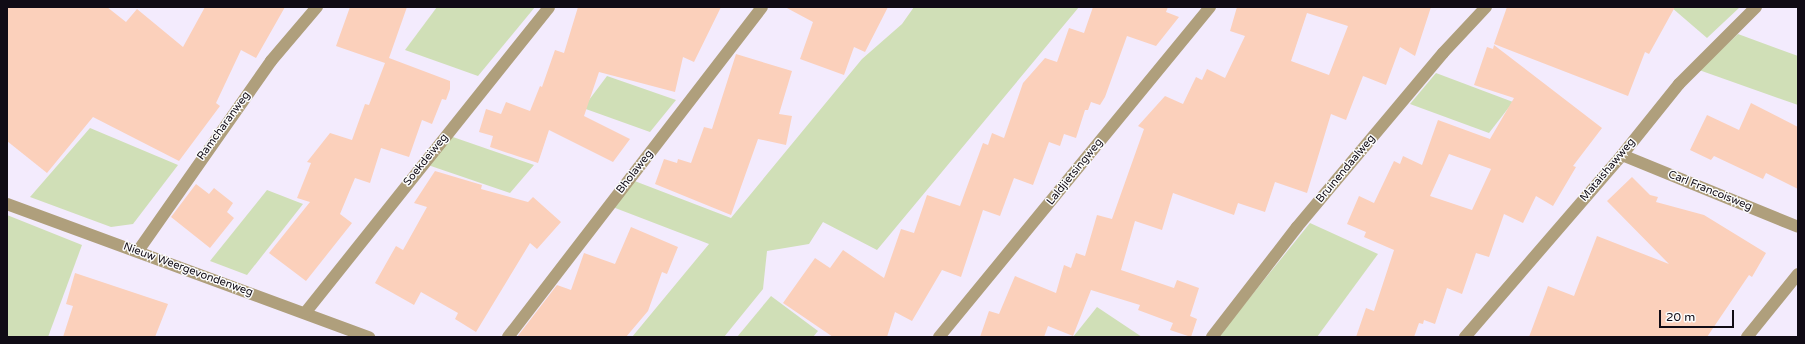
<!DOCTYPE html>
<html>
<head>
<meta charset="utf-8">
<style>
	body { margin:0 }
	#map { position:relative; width:1805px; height:344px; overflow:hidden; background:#f3ebfd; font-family:"Varela Round",sans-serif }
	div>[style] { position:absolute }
	.green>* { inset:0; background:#d0dfb7 }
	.building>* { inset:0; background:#fbd0bb }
	.minor>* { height:12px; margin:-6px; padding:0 6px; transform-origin:6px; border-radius:6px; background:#af9f7c }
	span { translate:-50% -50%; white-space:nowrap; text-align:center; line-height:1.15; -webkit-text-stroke:3px #fcfcfc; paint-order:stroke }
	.street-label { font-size:11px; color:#100b15 }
	.frame { position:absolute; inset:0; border:8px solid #100b15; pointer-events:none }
	.scale { position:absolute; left:1659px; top:310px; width:75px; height:18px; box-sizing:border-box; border:2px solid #100b15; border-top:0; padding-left:5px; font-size:12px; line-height:14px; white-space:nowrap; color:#100b15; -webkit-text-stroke:3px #fcfcfc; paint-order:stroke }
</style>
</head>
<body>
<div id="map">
	<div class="green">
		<div style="clip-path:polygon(437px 7px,535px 7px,478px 76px,405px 50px)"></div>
		<div style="clip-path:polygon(914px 7px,1079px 7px,877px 250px,823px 222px,809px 244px,767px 251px,763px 289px,724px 337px,632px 337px,709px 244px,610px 206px,632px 180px,731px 218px,862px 59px,902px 24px)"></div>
		<div style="clip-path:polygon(1671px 7px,1740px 7px,1707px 38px)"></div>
		<div style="clip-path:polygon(1738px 34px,1798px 56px,1798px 105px,1699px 70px)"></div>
		<div style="clip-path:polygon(1436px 73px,1513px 102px,1489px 133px,1410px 104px)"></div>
		<div style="clip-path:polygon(607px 76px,676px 100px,650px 132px,583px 108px)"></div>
		<div style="clip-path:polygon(90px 128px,178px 165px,133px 224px,111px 227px,30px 197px)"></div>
		<div style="clip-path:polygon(450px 136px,534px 165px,510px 193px,425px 164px)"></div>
		<div style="clip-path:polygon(267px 190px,303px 204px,247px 275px,210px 261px)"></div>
		<div style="clip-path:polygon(7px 215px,82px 245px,48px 337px,7px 337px)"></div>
		<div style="clip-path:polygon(1310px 223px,1378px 254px,1317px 337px,1218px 337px)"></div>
		<div style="clip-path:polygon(771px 296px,818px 331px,813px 337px,737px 337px)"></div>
		<div style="clip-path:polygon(1097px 307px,1142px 337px,1073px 337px)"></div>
	</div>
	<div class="building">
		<div style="clip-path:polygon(7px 7px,107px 7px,126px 22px,137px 9px,183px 47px,205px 7px,285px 7px,256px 58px,241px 50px,216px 103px,220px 106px,179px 161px,93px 117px,47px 173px,7px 141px)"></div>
		<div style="clip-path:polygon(350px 7px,407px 7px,389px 58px,450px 81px,450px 89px,446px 100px,442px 99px,432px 124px,422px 120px,409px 157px,381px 148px,370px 183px,355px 178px,340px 214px,352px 223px,306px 281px,269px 253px,310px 202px,297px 198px,311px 163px,307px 162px,330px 133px,352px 140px,365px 104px,369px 105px,385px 63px,336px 46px)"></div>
		<div style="clip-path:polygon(578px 7px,721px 7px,694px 62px,683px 57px,675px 92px,599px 72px,584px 116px,630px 139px,613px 162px,549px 130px,538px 163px,490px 147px,493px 136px,479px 132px,486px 109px,501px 114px,506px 102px,530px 111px,540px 86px,542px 87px,555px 50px,564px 53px)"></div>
		<div style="clip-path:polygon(785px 7px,888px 7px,865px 52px,854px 47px,844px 75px,800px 59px,813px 22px)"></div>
		<div style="clip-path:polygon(1093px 7px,1168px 7px,1166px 12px,1179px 17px,1156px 46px,1127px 36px,1105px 97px,1100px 105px,1091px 102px,1088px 110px,1085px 110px,1076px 138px,1064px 134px,1060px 146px,1049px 142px,1033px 185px,1014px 178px,1000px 216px,983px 210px,961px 277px,942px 270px,912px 321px,895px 312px,887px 337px,833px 337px,783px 303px,815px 258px,830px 268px,843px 250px,884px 278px,901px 229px,914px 233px,927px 195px,960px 206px,983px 143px,988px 145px,992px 133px,1004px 138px,1023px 83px,1045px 58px,1057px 62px,1069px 28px,1084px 33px)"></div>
		<div style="clip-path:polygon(evenodd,1237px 7px,1431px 7px,1415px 56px,1400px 47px,1386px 85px,1363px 76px,1346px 120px,1331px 114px,1307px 193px,1275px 182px,1265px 212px,1238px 203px,1234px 215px,1173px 193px,1162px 230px,1135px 221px,1121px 270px,1174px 288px,1177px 280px,1199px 288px,1190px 316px,1197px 319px,1191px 337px,1170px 330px,1173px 323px,1138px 310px,1140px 305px,1091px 290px,1073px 336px,1048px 326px,1044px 337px,980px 337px,989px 311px,999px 314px,1015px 276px,1056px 293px,1064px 265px,1071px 268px,1076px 253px,1085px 256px,1097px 215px,1112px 219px,1144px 129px,1138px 126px,1165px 96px,1183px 104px,1196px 77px,1202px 80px,1207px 69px,1225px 78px,1245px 36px,1230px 31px,1237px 7px,1307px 13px,1348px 26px,1329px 75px,1291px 61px,1307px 13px)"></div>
		<div style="clip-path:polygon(1507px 7px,1675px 7px,1649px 54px,1645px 52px,1628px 96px,1494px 44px)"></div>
		<div style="clip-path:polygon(evenodd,1494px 45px,1602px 128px,1573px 166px,1576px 167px,1553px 206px,1536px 196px,1523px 223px,1504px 214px,1489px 257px,1476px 253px,1462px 294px,1447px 288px,1435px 324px,1424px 320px,1423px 324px,1419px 323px,1414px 337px,1356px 337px,1366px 308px,1374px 311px,1394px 250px,1364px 237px,1366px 232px,1347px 224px,1359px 196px,1374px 203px,1394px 161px,1400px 164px,1403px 156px,1422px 165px,1438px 120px,1490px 139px,1514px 98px,1474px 85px,1487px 47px,1493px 49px,1494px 45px,1449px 154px,1491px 169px,1472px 210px,1430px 196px,1449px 154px)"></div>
		<div style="clip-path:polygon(736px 54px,792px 71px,779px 114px,792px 116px,786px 145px,758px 139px,731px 215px,655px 184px,664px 159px,677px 163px,678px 159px,691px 163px,704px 127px,712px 129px)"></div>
		<div style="clip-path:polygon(1751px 103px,1798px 127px,1798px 189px,1766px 173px,1763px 179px,1714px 156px,1711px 160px,1690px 150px,1707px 115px,1739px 130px)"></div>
		<div style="clip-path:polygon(435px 171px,482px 185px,481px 189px,528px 202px,533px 197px,561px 222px,537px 249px,530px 243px,476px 332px,455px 319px,458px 313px,421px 292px,414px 305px,375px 283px,396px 246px,403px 250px,427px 207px,414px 203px)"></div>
		<div style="clip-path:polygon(1632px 177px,1650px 195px,1658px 197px,1656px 202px,1704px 215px,1766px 253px,1752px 277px,1749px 275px,1707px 337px,1529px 337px,1548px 286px,1574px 296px,1597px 236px,1669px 264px,1607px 201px)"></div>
		<div style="clip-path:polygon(196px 184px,209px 194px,214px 188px,233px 203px,227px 212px,234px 218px,210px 248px,171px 217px)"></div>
		<div style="clip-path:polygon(631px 227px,678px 247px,667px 274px,662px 272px,648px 311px,626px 337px,517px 337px,557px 285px,571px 290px,584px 253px,615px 264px)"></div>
		<div style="clip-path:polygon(75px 273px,168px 304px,155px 337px,63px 337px,73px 306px,66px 304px)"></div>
	</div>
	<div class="minor">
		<div style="left:1622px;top:155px;width:190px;rotate:22.2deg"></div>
		<div style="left:7px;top:204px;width:386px;rotate:20.2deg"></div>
		<div style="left:138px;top:251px;width:232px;rotate:-55deg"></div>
		<div style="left:271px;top:61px;width:71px;rotate:-49.6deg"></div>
		<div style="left:305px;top:313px;width:391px;rotate:-51.4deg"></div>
		<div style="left:508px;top:337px;width:416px;rotate:-52.4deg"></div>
		<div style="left:939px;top:337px;width:427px;rotate:-50.6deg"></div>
		<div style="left:1212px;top:337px;width:139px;rotate:-52.3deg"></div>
		<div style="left:1297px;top:227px;width:227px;rotate:-50deg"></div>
		<div style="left:1443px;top:53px;width:63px;rotate:-46.9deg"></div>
		<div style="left:1465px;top:337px;width:240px;rotate:-49.2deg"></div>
		<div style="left:1622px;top:155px;width:91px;rotate:-51.2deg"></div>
		<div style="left:1679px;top:84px;width:109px;rotate:-45deg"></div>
		<div style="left:1747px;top:337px;width:81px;rotate:-51deg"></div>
	</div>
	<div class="street-label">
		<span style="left:224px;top:126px;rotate:-54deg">Ramcharanweg</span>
		<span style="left:426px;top:160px;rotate:-51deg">Soekdeiweg</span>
		<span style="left:1346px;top:169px;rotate:-50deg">Bruinendaalweg</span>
		<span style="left:1608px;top:170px;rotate:-50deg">Mataishawweg</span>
		<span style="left:635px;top:172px;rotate:-52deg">Bholaweg</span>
		<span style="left:1075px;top:172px;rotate:-51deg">Laldjietsingweg</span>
		<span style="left:1710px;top:191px;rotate:22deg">Carl Francoisweg</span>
		<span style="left:188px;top:270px;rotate:20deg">Nieuw Weergevondenweg</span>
	</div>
	<div class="frame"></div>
	<div class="scale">20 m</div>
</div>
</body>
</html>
